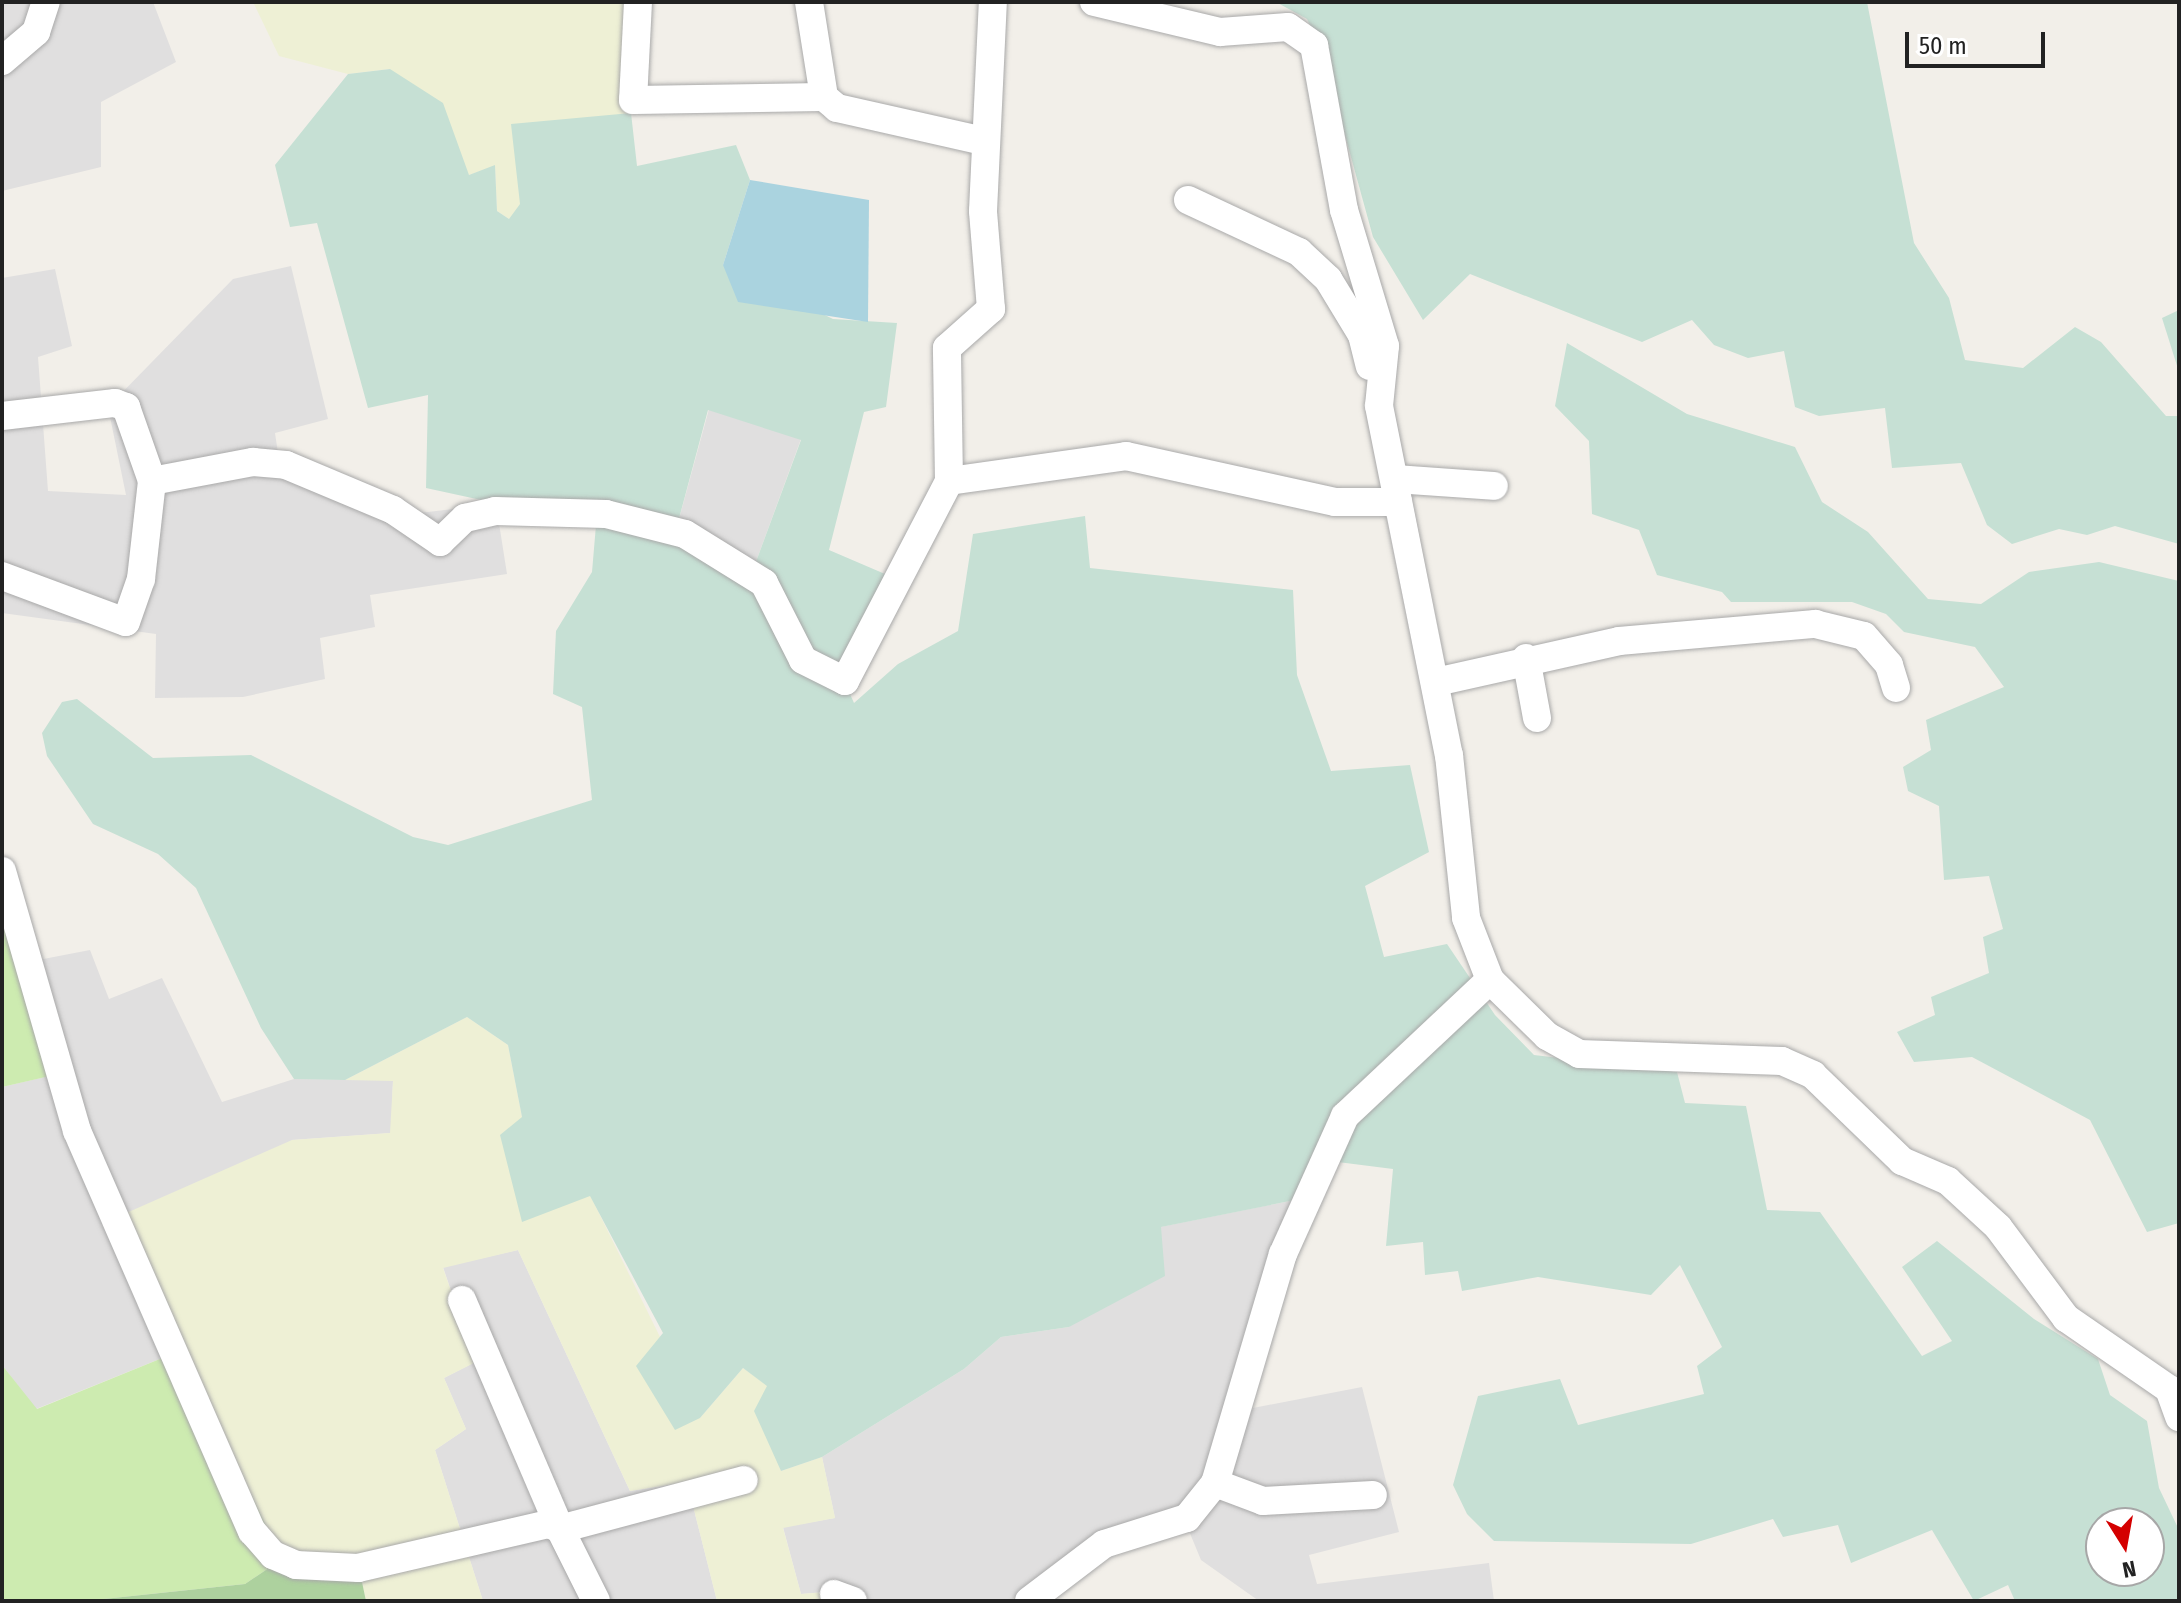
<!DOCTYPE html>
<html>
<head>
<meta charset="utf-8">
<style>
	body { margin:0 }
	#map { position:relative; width:2181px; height:1603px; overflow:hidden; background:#f2efe9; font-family:"Fira Sans Condensed",sans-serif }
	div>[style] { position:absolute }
	.residential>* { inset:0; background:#e0dfdf }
	.farmland>* { inset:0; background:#eef0d5 }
	.grass>* { inset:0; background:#cdebb0 }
	.forest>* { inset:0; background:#add19e }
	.wetland>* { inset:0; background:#c6e0d4 }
	.water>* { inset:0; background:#aad3df }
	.roads { filter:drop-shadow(0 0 2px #a9a9a9) drop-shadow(0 0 2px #a9a9a9) }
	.minor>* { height:28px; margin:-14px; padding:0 14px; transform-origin:14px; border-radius:14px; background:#fff }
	span { translate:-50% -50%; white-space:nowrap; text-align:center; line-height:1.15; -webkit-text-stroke:7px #fff; paint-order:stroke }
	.frame { position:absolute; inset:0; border:4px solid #222; pointer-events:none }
	.north { position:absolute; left:2085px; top:1507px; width:80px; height:80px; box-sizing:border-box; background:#fff; border:2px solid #a7a7a7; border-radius:50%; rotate:169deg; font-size:22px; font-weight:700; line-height:32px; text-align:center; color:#222 }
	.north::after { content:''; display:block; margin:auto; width:28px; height:36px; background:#d40000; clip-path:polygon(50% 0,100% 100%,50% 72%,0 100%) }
	.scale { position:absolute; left:1905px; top:32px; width:140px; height:36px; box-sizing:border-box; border:4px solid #222; border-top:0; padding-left:10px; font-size:24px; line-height:28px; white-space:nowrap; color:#222; -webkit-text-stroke:6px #fff; paint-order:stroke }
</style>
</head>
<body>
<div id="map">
	<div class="residential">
		<div style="clip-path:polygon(2px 2px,153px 2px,176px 62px,101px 102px,101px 167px,2px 191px)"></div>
		<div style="clip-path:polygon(291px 266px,328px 419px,275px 433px,279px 460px,402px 515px,496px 504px,507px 574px,370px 595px,375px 627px,320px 638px,325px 679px,243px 697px,155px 698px,156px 634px,2px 613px,2px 278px,55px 269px,72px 346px,38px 357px,48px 491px,126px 495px,108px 407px,233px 279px)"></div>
		<div style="clip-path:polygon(709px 409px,801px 439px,747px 586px,673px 541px)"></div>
		<div style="clip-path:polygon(90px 950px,109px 999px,162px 978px,222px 1102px,294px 1079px,393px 1080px,391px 1133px,292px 1140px,182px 1350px,36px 1409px,2px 1365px,2px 1087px,62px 1073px,33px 961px)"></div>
		<div style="clip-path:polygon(1300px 1199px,1248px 1409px,1362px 1387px,1399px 1532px,1309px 1555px,1317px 1584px,1489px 1563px,1494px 1601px,1259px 1601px,1201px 1560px,1182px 1514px,1105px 1542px,1009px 1601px,838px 1601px,838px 1591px,801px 1594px,783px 1527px,835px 1518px,822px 1457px,964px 1369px,1001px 1337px,1069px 1327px,1160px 1227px)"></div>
		<div style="clip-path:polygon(518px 1250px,630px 1491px,687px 1482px,717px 1601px,483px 1601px,435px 1450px,466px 1429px,444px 1378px,475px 1362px,443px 1267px)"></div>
	</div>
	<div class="farmland">
		<div style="clip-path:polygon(253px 2px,635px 2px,631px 113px,509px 219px,497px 211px,495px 166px,469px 175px,390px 69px,348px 74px,279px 56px)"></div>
		<div style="clip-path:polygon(467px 1017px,508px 1045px,522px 1117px,522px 1221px,590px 1195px,700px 1418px,743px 1368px,768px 1386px,781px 1471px,822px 1457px,835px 1518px,783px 1528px,801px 1594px,838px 1591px,838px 1601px,717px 1601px,687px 1482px,630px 1491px,518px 1250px,443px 1268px,476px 1362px,444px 1378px,466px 1429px,435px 1450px,483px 1601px,366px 1601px,358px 1563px,282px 1559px,239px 1517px,124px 1214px,292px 1140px,390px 1133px,393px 1081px,345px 1080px)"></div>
	</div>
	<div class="grass">
		<div style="clip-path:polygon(2px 867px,63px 1073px,2px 1087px)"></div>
		<div style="clip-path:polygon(182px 1350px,282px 1559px,245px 1584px,85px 1601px,2px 1601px,2px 1365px,37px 1409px)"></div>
	</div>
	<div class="forest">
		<div style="clip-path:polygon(282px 1559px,358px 1563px,366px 1601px,85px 1601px,245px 1584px)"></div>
	</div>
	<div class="wetland">
		<div style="clip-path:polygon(1276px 2px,1867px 2px,1914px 243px,1949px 298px,1965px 360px,2023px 368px,2075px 327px,2101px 342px,2166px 416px,2179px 416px,2179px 544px,2115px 526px,2087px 535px,2059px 529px,2012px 544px,1987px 525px,1961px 463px,1892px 468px,1885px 408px,1819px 416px,1795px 407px,1784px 351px,1748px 358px,1714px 345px,1692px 320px,1642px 342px,1470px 274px,1423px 320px,1373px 237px,1321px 48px,1307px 19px)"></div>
		<div style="clip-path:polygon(evenodd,390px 69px,443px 103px,469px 175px,495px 165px,497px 211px,509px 219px,520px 204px,511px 124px,631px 113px,637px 166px,736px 145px,750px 180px,723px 265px,833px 319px,897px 323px,886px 407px,864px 412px,829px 550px,892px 577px,846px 685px,854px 703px,898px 664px,958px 631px,973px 534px,1085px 516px,1090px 568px,1293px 590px,1297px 675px,1331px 771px,1410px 765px,1429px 852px,1365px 886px,1384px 957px,1447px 944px,1495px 1015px,1534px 1055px,1677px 1072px,1685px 1103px,1746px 1106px,1767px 1210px,1820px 1212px,1922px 1356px,1952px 1341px,1902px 1267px,1937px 1241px,2034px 1319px,2098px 1359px,2110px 1395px,2147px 1421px,2159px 1488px,2179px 1530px,2179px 1601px,2015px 1601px,2008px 1585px,1974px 1601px,1932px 1530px,1851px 1563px,1838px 1525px,1783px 1537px,1773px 1519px,1691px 1544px,1494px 1541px,1467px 1514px,1453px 1485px,1478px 1396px,1560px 1379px,1578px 1425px,1704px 1394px,1697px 1366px,1722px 1347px,1680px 1265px,1651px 1295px,1538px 1277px,1462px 1291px,1458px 1271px,1425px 1275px,1423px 1242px,1386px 1246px,1393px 1169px,1322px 1160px,1300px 1199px,1161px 1227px,1165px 1276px,1069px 1327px,1001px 1337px,964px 1369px,822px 1457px,781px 1471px,754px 1411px,767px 1386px,743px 1368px,700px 1418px,675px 1430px,636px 1366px,663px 1333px,590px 1196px,522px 1222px,500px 1135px,522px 1117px,508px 1045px,467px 1017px,345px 1080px,294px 1079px,261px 1028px,196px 888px,158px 854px,93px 824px,47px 756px,42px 733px,62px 702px,77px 699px,153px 758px,251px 755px,413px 837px,448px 845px,592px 800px,582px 707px,553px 694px,556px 631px,592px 572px,596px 525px,426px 488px,428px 395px,368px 408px,317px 223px,290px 227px,275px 165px,348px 74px,390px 69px,708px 410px,801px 440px,747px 586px,673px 541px,708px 410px,390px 69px,2101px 1523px,2149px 1523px,2149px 1571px,2101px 1571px,2101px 1523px)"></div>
		<div style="clip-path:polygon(2179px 310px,2179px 372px,2162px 318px)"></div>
		<div style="clip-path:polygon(1567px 343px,1687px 414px,1795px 447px,1822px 502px,1868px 532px,1928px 599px,1981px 604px,2029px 572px,2099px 562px,2179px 581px,2179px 1223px,2147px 1232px,2090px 1120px,1972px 1057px,1914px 1062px,1897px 1032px,1935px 1015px,1931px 997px,1989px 973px,1983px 937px,2003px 929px,1989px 876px,1944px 880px,1939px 806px,1908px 791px,1903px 767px,1931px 750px,1926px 720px,2004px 687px,1975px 647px,1904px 632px,1886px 614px,1852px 602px,1731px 602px,1722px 592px,1657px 575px,1639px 530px,1592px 514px,1589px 441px,1555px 406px)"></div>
	</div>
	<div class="water">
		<div style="clip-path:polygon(750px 180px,869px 200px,868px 322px,738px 302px,723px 265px)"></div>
	</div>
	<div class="roads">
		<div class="minor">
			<div style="left:638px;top:2px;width:98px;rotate:92.9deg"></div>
			<div style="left:633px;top:100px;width:191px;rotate:-0.9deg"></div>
			<div style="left:809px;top:2px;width:96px;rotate:81deg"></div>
			<div style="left:824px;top:97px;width:17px;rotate:40deg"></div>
			<div style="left:837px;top:108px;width:151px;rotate:12.7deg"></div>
			<div style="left:1094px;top:2px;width:130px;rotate:13.4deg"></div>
			<div style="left:1220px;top:32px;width:68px;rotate:-4.2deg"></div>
			<div style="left:1288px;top:27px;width:32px;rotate:35deg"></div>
			<div style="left:1314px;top:45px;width:168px;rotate:79.7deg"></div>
			<div style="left:1344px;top:210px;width:142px;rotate:73.2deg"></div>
			<div style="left:1385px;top:346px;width:60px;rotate:95.7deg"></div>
			<div style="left:1379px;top:406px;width:356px;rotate:78.7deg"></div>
			<div style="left:1449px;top:755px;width:164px;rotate:84deg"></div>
			<div style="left:1466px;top:918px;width:66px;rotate:68.8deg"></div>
			<div style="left:1490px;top:980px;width:80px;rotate:44.5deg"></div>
			<div style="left:1547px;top:1036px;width:37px;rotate:29deg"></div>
			<div style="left:1579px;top:1054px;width:203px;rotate:2deg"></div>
			<div style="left:1782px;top:1061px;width:34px;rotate:24deg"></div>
			<div style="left:1813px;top:1075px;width:124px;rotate:44deg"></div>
			<div style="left:1902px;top:1161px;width:50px;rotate:23.5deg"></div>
			<div style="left:1948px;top:1181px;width:68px;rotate:42.6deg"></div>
			<div style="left:1998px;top:1227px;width:114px;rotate:53.2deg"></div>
			<div style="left:2066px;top:1318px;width:125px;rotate:34.6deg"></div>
			<div style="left:2169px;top:1389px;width:30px;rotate:70deg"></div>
			<div style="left:2px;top:61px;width:45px;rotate:-40.5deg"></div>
			<div style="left:36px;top:32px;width:32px;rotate:-72deg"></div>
			<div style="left:1188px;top:200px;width:123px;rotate:25.1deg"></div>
			<div style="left:1299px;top:252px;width:40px;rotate:43deg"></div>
			<div style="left:1328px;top:279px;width:66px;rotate:58.7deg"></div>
			<div style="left:1362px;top:335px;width:32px;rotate:76deg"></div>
			<div style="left:2px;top:416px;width:114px;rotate:-6.6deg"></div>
			<div style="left:115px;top:403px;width:12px;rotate:20deg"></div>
			<div style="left:126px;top:407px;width:78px;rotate:70.6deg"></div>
			<div style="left:152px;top:481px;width:103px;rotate:-10.7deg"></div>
			<div style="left:253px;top:462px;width:33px;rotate:5deg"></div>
			<div style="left:286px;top:465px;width:116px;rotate:22.8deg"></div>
			<div style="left:393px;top:510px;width:57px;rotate:34.2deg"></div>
			<div style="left:440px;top:542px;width:35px;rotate:-44deg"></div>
			<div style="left:465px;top:518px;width:31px;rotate:-13deg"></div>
			<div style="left:495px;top:511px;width:111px;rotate:1.5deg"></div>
			<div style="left:606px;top:514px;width:81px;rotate:14.2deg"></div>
			<div style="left:685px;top:534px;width:93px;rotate:31.8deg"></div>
			<div style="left:764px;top:583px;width:86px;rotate:63.1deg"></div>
			<div style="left:803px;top:660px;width:47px;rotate:26.6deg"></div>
			<div style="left:845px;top:681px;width:225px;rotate:-62.5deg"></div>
			<div style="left:949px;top:481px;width:133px;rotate:-90.9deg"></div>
			<div style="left:947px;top:348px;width:59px;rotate:-41.6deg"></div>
			<div style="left:991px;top:309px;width:98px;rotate:-94.7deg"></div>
			<div style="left:983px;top:211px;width:209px;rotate:-87.3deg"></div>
			<div style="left:1395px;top:479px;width:99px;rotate:4deg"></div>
			<div style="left:949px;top:481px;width:179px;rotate:-8deg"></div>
			<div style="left:1126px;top:456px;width:214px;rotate:12.4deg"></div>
			<div style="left:1335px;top:502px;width:63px"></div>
			<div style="left:2px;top:576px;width:132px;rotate:20.4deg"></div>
			<div style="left:126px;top:622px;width:46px;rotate:-70.8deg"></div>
			<div style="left:141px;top:579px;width:99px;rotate:-83.6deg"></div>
			<div style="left:1526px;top:658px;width:61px;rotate:79.6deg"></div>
			<div style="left:1436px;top:682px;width:188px;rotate:-12.6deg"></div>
			<div style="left:1619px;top:641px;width:197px;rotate:-5deg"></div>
			<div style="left:1815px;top:624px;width:50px;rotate:13.8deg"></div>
			<div style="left:1864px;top:636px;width:38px;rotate:49deg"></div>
			<div style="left:1889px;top:665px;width:24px;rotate:73deg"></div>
			<div style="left:2px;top:871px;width:271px;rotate:73.9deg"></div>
			<div style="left:77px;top:1131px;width:437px;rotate:66.4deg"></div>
			<div style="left:252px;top:1531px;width:32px;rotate:49deg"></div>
			<div style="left:273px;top:1555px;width:25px;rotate:23deg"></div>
			<div style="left:296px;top:1565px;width:62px;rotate:2.8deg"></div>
			<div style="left:358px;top:1568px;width:196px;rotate:-13deg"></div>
			<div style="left:549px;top:1524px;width:12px;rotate:24deg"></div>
			<div style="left:560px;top:1529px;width:80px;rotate:63.4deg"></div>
			<div style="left:462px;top:1300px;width:249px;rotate:66.8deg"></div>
			<div style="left:560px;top:1529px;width:190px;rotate:-14.9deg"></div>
			<div style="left:1215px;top:1483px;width:51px;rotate:20.6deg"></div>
			<div style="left:1263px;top:1501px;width:110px;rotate:-3.1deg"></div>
			<div style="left:834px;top:1594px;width:20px;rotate:20deg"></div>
			<div style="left:1029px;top:1601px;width:94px;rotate:-37.2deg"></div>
			<div style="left:1104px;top:1544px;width:87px;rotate:-17.4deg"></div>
			<div style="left:1187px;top:1518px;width:45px;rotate:-51.3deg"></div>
			<div style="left:1215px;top:1483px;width:239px;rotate:-73.5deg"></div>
			<div style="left:1283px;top:1254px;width:151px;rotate:-65.8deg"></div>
			<div style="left:1345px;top:1116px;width:199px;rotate:-43.2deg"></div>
		</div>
	</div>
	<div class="frame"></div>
	<div class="north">N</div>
	<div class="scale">50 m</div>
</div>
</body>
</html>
